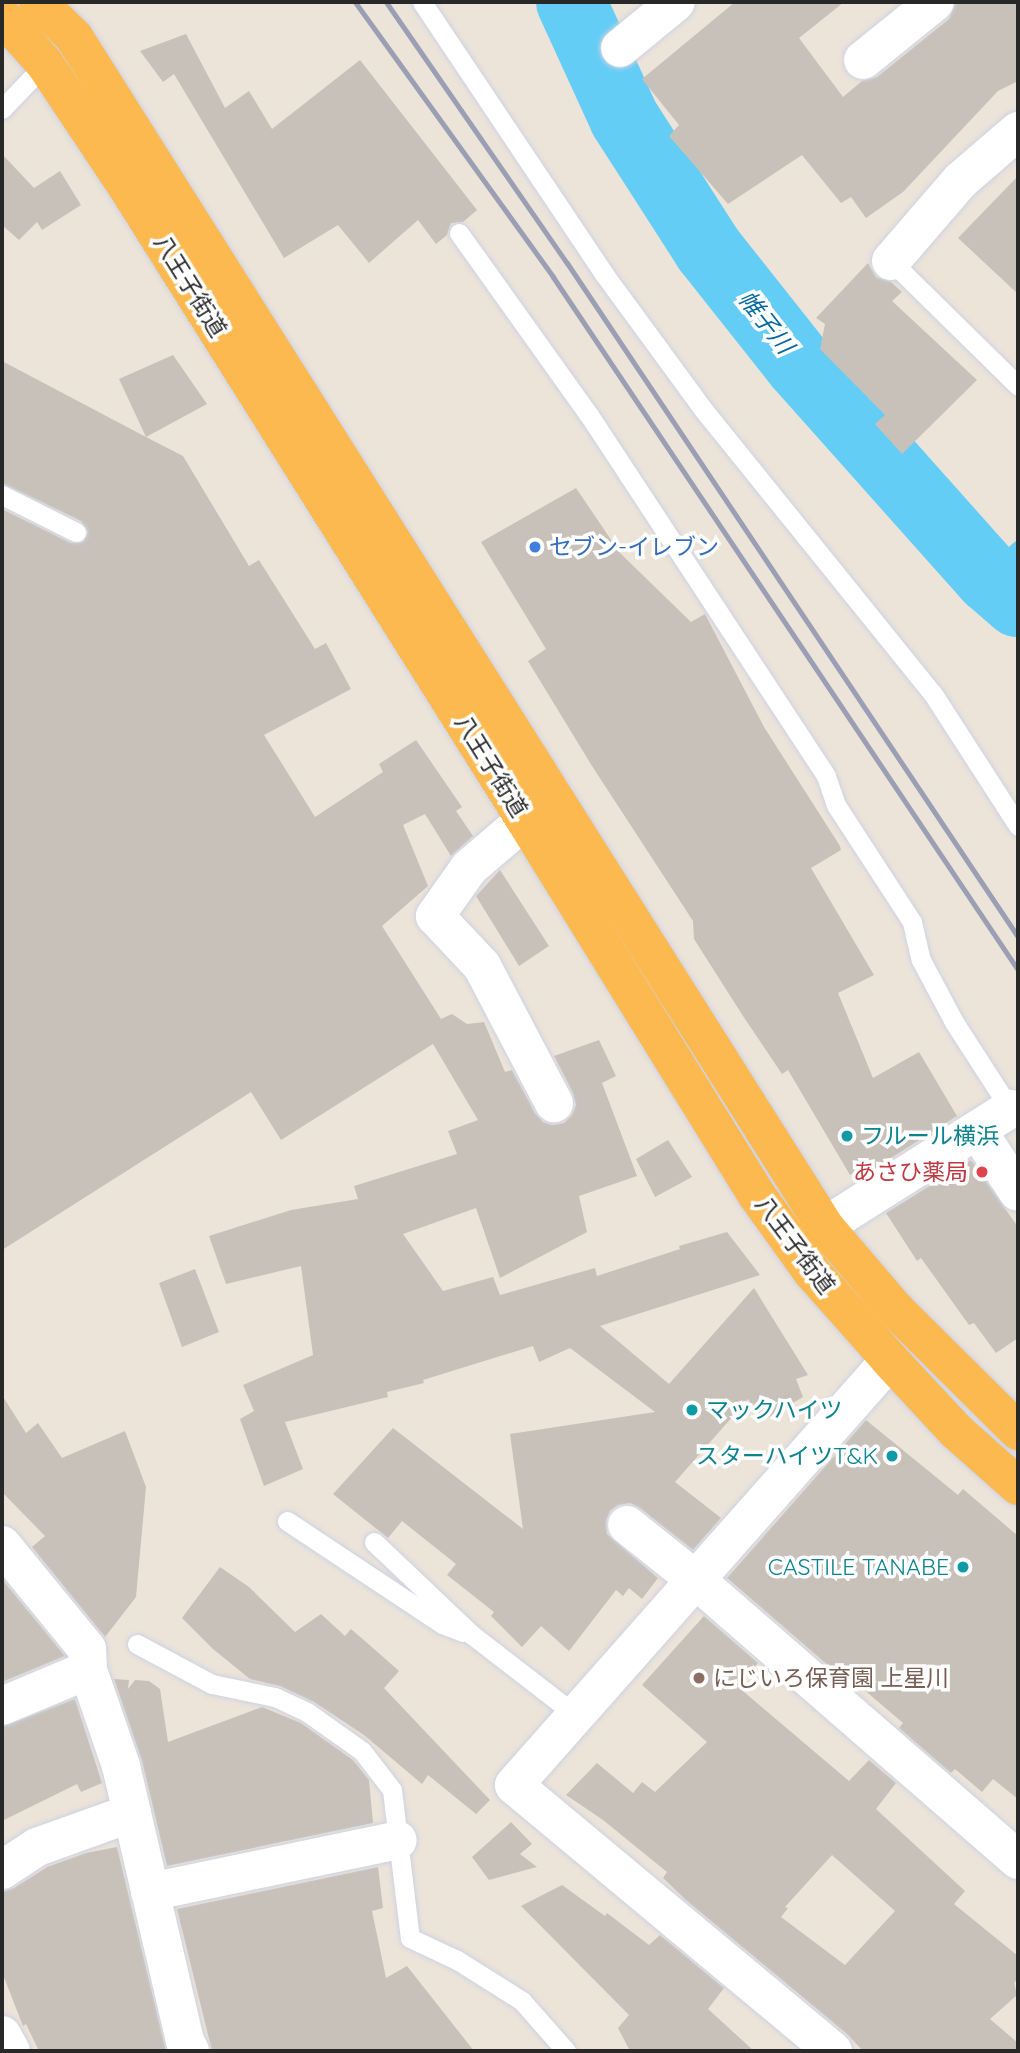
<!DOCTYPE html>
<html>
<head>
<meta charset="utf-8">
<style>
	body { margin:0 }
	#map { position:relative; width:1020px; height:2053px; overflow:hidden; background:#ece4d9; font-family:Quicksand,"Noto Sans JP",sans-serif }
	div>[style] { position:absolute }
	.stream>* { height:12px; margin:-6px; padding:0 6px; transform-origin:6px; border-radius:6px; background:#64cdf6 }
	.river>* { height:70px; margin:-35px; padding:0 35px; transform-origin:35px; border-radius:35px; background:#64cdf6 }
	.building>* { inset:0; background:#c7c1b9 }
	.roads { filter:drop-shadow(0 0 2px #ced2e3) drop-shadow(0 0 2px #ced2e3) }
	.service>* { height:19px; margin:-9.5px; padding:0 9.5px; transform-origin:9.5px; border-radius:9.5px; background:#fff }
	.minor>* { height:38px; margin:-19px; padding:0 19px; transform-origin:19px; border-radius:19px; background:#fff }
	.trunk>* { height:38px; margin:-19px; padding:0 19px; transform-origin:19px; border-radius:19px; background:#fcb950 }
	.rail>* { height:5px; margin:-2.5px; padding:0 2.5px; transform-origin:2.5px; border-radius:2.5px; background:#9b9fb4 }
	.dots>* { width:19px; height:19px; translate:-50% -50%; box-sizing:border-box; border:4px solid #fff; border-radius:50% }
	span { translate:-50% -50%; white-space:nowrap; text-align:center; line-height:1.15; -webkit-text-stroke:7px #fff; paint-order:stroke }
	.street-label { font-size:23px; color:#282828 }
	.shop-label { font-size:23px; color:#366cbe }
	.left { translate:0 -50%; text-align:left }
	.culture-label { font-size:23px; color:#0d838f }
	.right { translate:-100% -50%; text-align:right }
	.health-label { font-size:23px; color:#be3a42 }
	.education-label { font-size:23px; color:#785e54 }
	.water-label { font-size:24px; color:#0569a0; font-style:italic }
	.frame { position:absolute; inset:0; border:4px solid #282828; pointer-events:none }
</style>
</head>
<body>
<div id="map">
	<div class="stream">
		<div style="left:987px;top:574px;width:41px;rotate:-41.1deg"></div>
	</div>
	<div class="river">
		<div style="left:571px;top:2px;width:128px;rotate:65.4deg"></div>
		<div style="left:624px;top:118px;width:156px;rotate:57.3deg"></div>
		<div style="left:708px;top:249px;width:147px;rotate:51.6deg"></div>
		<div style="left:799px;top:364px;width:287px;rotate:48.3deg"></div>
		<div style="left:990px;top:578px;width:37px;rotate:41deg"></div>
	</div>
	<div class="building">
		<div style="clip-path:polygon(735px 2px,844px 2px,799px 38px,843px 97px,862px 81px,877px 77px,949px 19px,956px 2px,1018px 2px,1018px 81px,998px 91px,903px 192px,866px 218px,851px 197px,841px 203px,802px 155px,728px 204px,669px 136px,679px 125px,642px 79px)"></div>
		<div style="clip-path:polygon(186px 34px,225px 108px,249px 91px,272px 129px,360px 60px,477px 210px,463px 222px,451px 223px,447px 235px,436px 244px,418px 220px,369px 263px,338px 225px,284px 258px,174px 74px,163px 82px,140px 51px)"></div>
		<div style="clip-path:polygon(2px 154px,34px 188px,60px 171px,81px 205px,42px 230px,37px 222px,19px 240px,2px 225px)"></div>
		<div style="clip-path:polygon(1018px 176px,1018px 294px,958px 238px)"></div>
		<div style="clip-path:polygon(868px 263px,876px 277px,891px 282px,902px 292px,892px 301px,977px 380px,902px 454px,875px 424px,885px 415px,820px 349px,825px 324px,816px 318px)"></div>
		<div style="clip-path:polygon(173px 355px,207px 404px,146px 437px,183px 456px,249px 566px,259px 560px,315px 649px,326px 643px,351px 689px,264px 735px,289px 775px,315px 817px,383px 772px,379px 764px,416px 740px,462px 807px,456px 811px,473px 836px,451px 856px,425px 814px,403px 825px,428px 886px,382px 926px,441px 1019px,452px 1014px,467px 1024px,484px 1022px,505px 1072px,512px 1070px,535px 1113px,543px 1122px,552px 1125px,564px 1123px,572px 1115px,576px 1105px,573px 1093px,554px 1056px,599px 1040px,616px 1076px,602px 1083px,637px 1176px,579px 1196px,587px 1232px,500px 1278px,476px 1208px,403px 1234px,443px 1291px,493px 1277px,500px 1295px,595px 1268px,597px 1276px,680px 1249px,679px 1246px,727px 1232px,760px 1275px,600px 1326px,669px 1384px,754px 1288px,808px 1375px,796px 1379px,803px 1397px,762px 1421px,748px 1399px,675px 1482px,721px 1518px,693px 1550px,640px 1508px,630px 1503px,618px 1505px,610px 1511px,606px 1521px,607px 1534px,658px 1578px,642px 1599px,629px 1588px,623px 1596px,616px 1590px,569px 1651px,541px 1626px,522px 1647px,491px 1616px,494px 1612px,447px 1575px,456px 1564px,402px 1521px,388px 1538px,333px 1494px,393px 1428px,523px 1529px,510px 1434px,655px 1412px,570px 1348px,539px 1362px,533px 1346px,423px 1380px,424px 1383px,387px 1392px,388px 1397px,285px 1422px,303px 1469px,264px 1486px,240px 1419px,254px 1411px,243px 1385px,313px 1355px,301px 1266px,226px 1284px,209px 1236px,291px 1210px,358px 1199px,354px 1186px,457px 1154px,448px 1131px,478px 1120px,433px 1044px,281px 1140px,251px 1092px,2px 1250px,2px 509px,71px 543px,83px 542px,88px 532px,81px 521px,2px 483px,2px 361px,146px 437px,119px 379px)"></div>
		<div style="clip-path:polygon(576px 488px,620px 553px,691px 622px,705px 614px,764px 727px,840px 846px,841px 850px,811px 868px,874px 975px,838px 993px,873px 1078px,919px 1052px,957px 1116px,863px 1176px,859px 1170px,850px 1175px,788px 1070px,782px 1074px,743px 1016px,694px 939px,693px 921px,592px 766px,528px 661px,546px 649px,481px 542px)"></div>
		<div style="clip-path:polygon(500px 870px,549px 946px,519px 966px,476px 896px)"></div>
		<div style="clip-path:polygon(668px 1140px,692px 1177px,655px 1197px,636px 1159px)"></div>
		<div style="clip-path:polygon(971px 1160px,1018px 1227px,1018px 1338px,996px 1353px,974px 1323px,969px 1325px,921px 1258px,917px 1261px,886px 1213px)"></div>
		<div style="clip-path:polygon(195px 1269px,219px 1332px,182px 1347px,159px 1283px)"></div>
		<div style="clip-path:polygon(2px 1395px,26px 1433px,38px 1423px,62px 1458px,125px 1431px,146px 1487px,136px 1597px,105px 1637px,32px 1547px,45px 1536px,2px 1492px)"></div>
		<div style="clip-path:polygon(866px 1420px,958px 1495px,963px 1489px,1018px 1536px,1018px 1799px,993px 1779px,982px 1792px,955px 1769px,951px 1773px,899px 1728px,903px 1723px,848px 1676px,845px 1680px,727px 1578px)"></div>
		<div style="clip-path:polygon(220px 1567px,249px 1587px,295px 1632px,321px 1614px,345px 1636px,351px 1629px,365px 1641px,399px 1671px,384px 1688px,490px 1800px,476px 1814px,428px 1775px,422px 1784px,364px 1735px,314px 1702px,280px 1686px,250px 1679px,213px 1649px,182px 1618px)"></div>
		<div style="clip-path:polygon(2px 1579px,65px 1656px,2px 1682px)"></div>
		<div style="clip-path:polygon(evenodd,704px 1616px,758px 1663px,737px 1686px,849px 1781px,869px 1760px,896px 1783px,876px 1809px,965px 1891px,954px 1904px,1018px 1956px,1018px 1978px,1014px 1983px,1017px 1995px,990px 2019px,1018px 2043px,1018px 2051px,863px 2051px,847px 2034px,687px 1901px,663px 1878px,667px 1872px,603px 1820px,566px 1795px,597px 1763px,633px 1793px,642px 1782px,655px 1792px,707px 1742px,642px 1685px,704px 1616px,832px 1855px,895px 1911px,845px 1965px,781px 1917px,788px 1908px,785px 1907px,832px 1855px)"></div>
		<div style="clip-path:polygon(114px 1679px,129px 1680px,128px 1689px,135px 1680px,149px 1681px,160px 1689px,168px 1742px,262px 1707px,301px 1723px,353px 1760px,369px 1780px,373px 1823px,167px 1866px,142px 1761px)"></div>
		<div style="clip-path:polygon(75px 1699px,102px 1783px,81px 1792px,77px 1784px,2px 1821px,2px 1727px)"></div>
		<div style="clip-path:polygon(511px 1822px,532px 1844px,520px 1854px,537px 1867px,489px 1880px,472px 1857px)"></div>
		<div style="clip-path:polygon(117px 1847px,166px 2051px,39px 2051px,26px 2024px,23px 2026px,2px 1972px,2px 1892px,14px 1888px,47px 1867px,86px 1853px)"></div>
		<div style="clip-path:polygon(378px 1867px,383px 1908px,372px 1911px,386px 1978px,407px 1966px,474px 2051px,212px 2051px,177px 1909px)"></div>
		<div style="clip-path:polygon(562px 1885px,605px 1916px,607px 1913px,649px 1945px,660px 1935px,724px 1988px,708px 2009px,754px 2051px,630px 2051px,618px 2028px,629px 2015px,521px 1906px)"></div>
	</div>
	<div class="roads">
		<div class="service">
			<div style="left:422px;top:2px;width:327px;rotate:56.2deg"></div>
			<div style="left:604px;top:274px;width:166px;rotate:53.8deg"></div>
			<div style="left:702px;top:408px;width:368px;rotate:51.1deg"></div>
			<div style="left:933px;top:694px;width:157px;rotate:57.2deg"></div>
			<div style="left:2px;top:109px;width:62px;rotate:-46.3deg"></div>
			<div style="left:459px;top:233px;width:224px;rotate:54.5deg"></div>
			<div style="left:589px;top:415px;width:432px;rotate:56.7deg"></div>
			<div style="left:826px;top:776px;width:31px;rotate:71deg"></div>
			<div style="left:836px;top:805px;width:140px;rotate:57deg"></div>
			<div style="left:912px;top:922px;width:39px;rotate:77deg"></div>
			<div style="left:921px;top:960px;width:70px;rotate:62deg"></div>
			<div style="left:954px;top:1022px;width:103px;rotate:57.2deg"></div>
			<div style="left:891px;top:261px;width:178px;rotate:44.5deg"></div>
			<div style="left:2px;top:495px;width:83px;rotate:26.6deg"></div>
			<div style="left:287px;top:1521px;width:186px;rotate:33.6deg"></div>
			<div style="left:442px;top:1624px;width:22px;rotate:21deg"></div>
			<div style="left:374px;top:1542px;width:134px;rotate:43.5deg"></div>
			<div style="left:471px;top:1634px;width:134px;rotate:37.7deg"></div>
			<div style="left:137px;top:1644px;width:85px;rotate:28.1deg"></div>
			<div style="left:212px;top:1684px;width:64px;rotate:11.7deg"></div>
			<div style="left:275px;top:1697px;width:35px;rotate:25deg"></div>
			<div style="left:307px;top:1712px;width:67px;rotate:35.3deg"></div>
			<div style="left:362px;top:1751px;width:49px;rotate:52.4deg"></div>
			<div style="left:392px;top:1790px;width:149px;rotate:83.1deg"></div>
			<div style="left:410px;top:1938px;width:52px;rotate:25.1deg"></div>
			<div style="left:457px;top:1960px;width:77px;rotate:32.2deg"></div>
			<div style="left:522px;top:2001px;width:67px;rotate:48.7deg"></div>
		</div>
		<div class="minor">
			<div style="left:620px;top:48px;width:72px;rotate:-39.4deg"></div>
			<div style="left:863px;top:60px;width:92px;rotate:-38.9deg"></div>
			<div style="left:891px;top:261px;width:107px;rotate:-49.2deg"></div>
			<div style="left:961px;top:180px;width:75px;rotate:-40.7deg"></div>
			<div style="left:525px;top:820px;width:74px;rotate:139.4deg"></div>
			<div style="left:469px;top:868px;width:59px;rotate:125.3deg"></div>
			<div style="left:435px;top:916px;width:69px;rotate:46.8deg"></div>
			<div style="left:482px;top:966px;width:155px;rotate:62.3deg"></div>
			<div style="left:977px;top:1130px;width:74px;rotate:56.5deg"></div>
			<div style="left:798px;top:1243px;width:251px;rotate:-32.3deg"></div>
			<div style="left:627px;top:1525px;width:88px;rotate:38.6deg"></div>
			<div style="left:696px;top:1580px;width:427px;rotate:41deg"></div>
			<div style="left:2px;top:1545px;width:134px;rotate:50.7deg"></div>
			<div style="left:87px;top:1649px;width:21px;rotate:87deg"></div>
			<div style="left:88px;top:1670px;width:102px;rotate:71deg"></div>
			<div style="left:121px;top:1766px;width:282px;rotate:76.9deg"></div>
			<div style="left:185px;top:2041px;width:11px;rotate:63deg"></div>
			<div style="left:2px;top:1706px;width:93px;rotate:-22.7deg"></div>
			<div style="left:2px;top:1870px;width:42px;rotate:-33.3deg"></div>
			<div style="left:37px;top:1847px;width:101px;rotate:-19.7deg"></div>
			<div style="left:150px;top:1892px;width:253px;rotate:-11.8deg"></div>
			<div style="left:2px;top:2035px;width:18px;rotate:61deg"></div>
			<div style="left:833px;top:2051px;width:415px;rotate:-140.2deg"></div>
			<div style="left:514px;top:1785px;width:567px;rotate:-48.5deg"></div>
		</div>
		<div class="trunk">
			<div style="left:38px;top:2px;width:50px;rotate:44.2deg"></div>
			<div style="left:74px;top:37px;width:1407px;rotate:57.74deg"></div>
			<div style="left:825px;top:1227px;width:109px;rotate:49.5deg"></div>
			<div style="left:896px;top:1310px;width:172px;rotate:44.8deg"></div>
			<div style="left:2px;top:16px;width:64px;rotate:48.1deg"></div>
			<div style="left:45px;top:64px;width:148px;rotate:56.3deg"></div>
			<div style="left:127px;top:187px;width:748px;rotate:57.84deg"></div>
			<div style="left:525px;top:820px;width:440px;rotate:58.3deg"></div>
			<div style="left:756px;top:1194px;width:96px;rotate:54.3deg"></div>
			<div style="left:812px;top:1272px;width:118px;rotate:48.4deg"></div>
			<div style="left:890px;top:1360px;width:97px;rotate:47.1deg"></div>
			<div style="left:956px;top:1431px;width:83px;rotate:41.6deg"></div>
		</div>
	</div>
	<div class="rail">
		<div style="left:355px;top:2px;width:339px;rotate:54.2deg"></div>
		<div style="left:553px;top:277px;width:835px;rotate:56.14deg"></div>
		<div style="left:386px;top:2px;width:318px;rotate:55.3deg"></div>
		<div style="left:567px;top:263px;width:811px;rotate:56.21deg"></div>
	</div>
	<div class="dots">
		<div style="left:535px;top:547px;background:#3f7fe0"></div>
		<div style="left:847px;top:1136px;background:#0f9aa8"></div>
		<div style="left:982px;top:1172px;background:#e0444e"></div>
		<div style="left:692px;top:1410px;background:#0f9aa8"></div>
		<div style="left:892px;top:1456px;background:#0f9aa8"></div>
		<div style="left:963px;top:1567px;background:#0f9aa8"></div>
		<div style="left:699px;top:1678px;background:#8d6e63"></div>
	</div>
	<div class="street-label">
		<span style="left:190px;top:286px;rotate:58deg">八王子街道</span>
		<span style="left:491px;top:766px;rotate:58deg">八王子街道</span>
		<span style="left:795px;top:1245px;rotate:53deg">八王子街道</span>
	</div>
	<div class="shop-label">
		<span class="left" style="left:549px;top:547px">セブン-イレブン</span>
	</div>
	<div class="culture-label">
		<span class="left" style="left:861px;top:1136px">フルール横浜</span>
		<span class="left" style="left:706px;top:1410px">マックハイツ</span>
		<span class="right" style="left:878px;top:1456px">スターハイツT&amp;K</span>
		<span class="right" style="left:949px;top:1567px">CASTILE TANABE</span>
	</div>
	<div class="health-label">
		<span class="right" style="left:968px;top:1172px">あさひ薬局</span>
	</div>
	<div class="education-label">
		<span class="left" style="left:713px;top:1678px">にじいろ保育園 上星川</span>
	</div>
	<div class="water-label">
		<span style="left:766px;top:322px;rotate:52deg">帷子川</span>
	</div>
	<div class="frame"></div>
</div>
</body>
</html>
